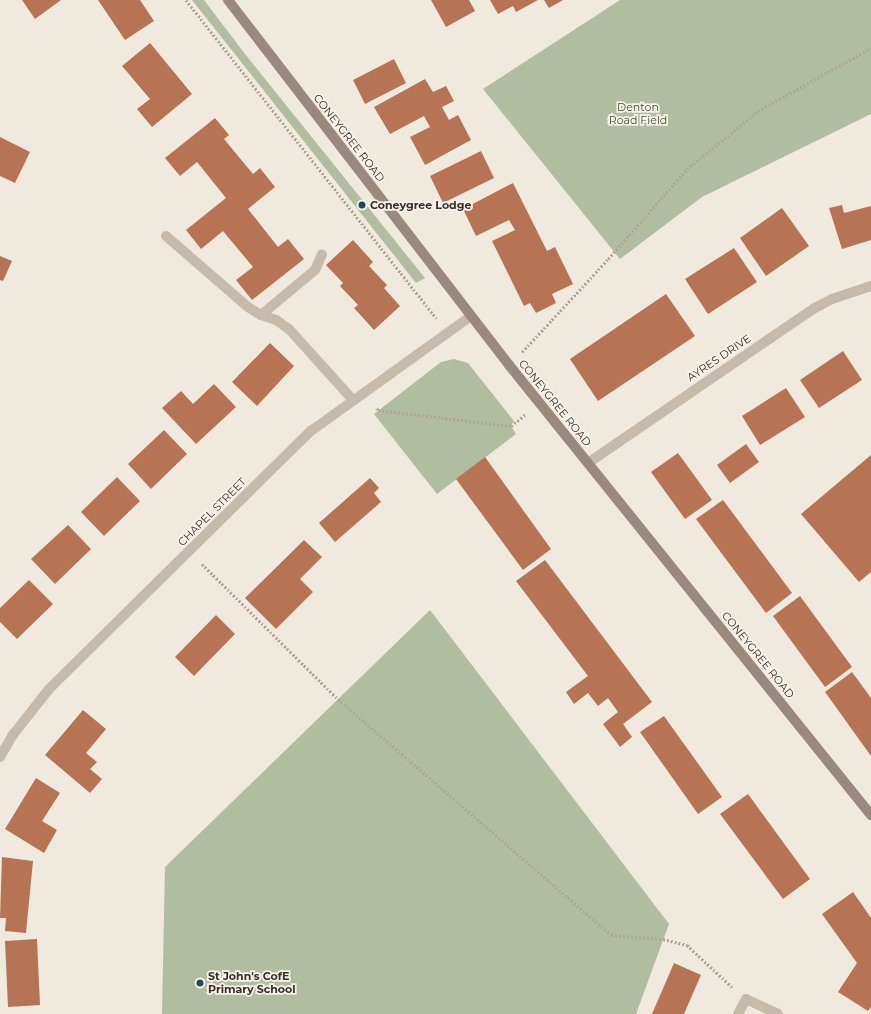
<!DOCTYPE html>
<html>
<head>
<meta charset="utf-8">
<style>
	body { margin:0 }
	#map { position:relative; width:871px; height:1014px; overflow:hidden; background:#efe9de; font-family:Montserrat,sans-serif }
	div>[style] { position:absolute }
	.green>* { inset:0; background:#b1bda0 }
	.building>* { inset:0; background:#b77454 }
	.path>* { height:2.5px; margin-top:-1.25px; transform-origin:0; background:repeating-linear-gradient(90deg,#b2a496 0 2px,transparent 0 4px) }
	.lane>* { height:10px; margin:-5px; padding:0 5px; transform-origin:5px; border-radius:5px; background:#c6baab }
	.street>* { height:10px; margin:-5px; padding:0 5px; transform-origin:5px; border-radius:5px; background:#c6baab }
	.secondary>* { height:10px; margin:-5px; padding:0 5px; transform-origin:5px; border-radius:5px; background:#998a7d }
	.dots>* { width:11px; height:11px; translate:-50% -50%; box-sizing:border-box; border:2px solid #f7f2ea; border-radius:50% }
	span { translate:-50% -50%; white-space:nowrap; text-align:center; line-height:1.15; -webkit-text-stroke:3.5px #f7f2ea; paint-order:stroke }
	.park-label { font-size:11px; color:#425030 }
	.street-label { font-size:11px; color:#352e29 }
	.poi-label { font-size:11px; color:#352e29; font-weight:700 }
	.left { translate:0 -50%; text-align:left }
</style>
</head>
<body>
<div id="map">
	<div class="green">
		<div style="clip-path:polygon(192px 0,204px 0,245px 54px,425px 278px,416px 283px)"></div>
		<div style="clip-path:polygon(620px 0,871px 0,871px 114px,702px 197px,620px 259px,483px 89px)"></div>
		<div style="clip-path:polygon(454px 359px,468px 363px,514px 421px,511px 426px,516px 434px,437px 494px,374px 414px,441px 362px)"></div>
		<div style="clip-path:polygon(430px 610px,669px 924px,636px 1014px,162px 1014px,165px 867px)"></div>
	</div>
	<div class="building">
		<div style="clip-path:polygon(22px 0,61px 0,35px 19px)"></div>
		<div style="clip-path:polygon(98px 0,140px 0,154px 21px,125px 40px)"></div>
		<div style="clip-path:polygon(431px 0,469px 0,475px 11px,446px 27px)"></div>
		<div style="clip-path:polygon(490px 0,538px 0,516px 12px,513px 6px,498px 14px)"></div>
		<div style="clip-path:polygon(544px 0,563px 0,549px 8px)"></div>
		<div style="clip-path:polygon(150px 43px,192px 94px,152px 127px,137px 109px,150px 99px,122px 66px)"></div>
		<div style="clip-path:polygon(394px 59px,406px 83px,365px 104px,353px 80px)"></div>
		<div style="clip-path:polygon(425px 79px,433px 92px,446px 86px,454px 101px,442px 107px,449px 120px,458px 115px,471px 140px,425px 165px,410px 137px,430px 127px,424px 116px,390px 134px,374px 107px)"></div>
		<div style="clip-path:polygon(215px 118px,229px 135px,224px 139px,253px 174px,260px 168px,275px 187px,248px 209px,278px 247px,288px 239px,304px 259px,252px 300px,236px 280px,253px 267px,223px 231px,201px 249px,186px 230px,226px 198px,197px 162px,180px 176px,165px 158px)"></div>
		<div style="clip-path:polygon(0 137px,30px 152px,15px 183px,0 176px)"></div>
		<div style="clip-path:polygon(481px 151px,494px 178px,443px 203px,430px 176px)"></div>
		<div style="clip-path:polygon(513px 183px,547px 251px,555px 247px,573px 284px,552px 294px,556px 303px,536px 313px,530px 303px,524px 306px,492px 241px,515px 230px,509px 220px,476px 236px,463px 209px)"></div>
		<div style="clip-path:polygon(842px 205px,844px 213px,871px 206px,871px 240px,842px 249px,829px 208px)"></div>
		<div style="clip-path:polygon(782px 208px,809px 246px,766px 276px,740px 238px)"></div>
		<div style="clip-path:polygon(353px 240px,373px 262px,369px 266px,387px 285px,384px 288px,400px 306px,374px 330px,354px 308px,358px 305px,340px 286px,343px 283px,326px 265px)"></div>
		<div style="clip-path:polygon(734px 248px,757px 282px,708px 314px,685px 279px)"></div>
		<div style="clip-path:polygon(0 256px,12px 261px,3px 281px,0 280px)"></div>
		<div style="clip-path:polygon(666px 294px,695px 336px,598px 401px,570px 359px)"></div>
		<div style="clip-path:polygon(270px 343px,294px 366px,257px 406px,232px 382px)"></div>
		<div style="clip-path:polygon(843px 351px,862px 380px,819px 408px,800px 380px)"></div>
		<div style="clip-path:polygon(214px 384px,236px 407px,196px 444px,162px 408px,181px 391px,193px 404px)"></div>
		<div style="clip-path:polygon(786px 388px,805px 417px,760px 445px,742px 416px)"></div>
		<div style="clip-path:polygon(164px 430px,187px 454px,151px 489px,128px 464px)"></div>
		<div style="clip-path:polygon(746px 444px,759px 462px,730px 483px,717px 465px)"></div>
		<div style="clip-path:polygon(678px 453px,712px 500px,685px 519px,651px 472px)"></div>
		<div style="clip-path:polygon(871px 455px,871px 572px,859px 582px,801px 514px)"></div>
		<div style="clip-path:polygon(485px 457px,551px 549px,523px 570px,456px 479px)"></div>
		<div style="clip-path:polygon(117px 477px,140px 501px,104px 536px,81px 512px)"></div>
		<div style="clip-path:polygon(370px 478px,379px 488px,374px 493px,381px 502px,335px 542px,319px 523px)"></div>
		<div style="clip-path:polygon(723px 500px,792px 593px,766px 613px,696px 519px)"></div>
		<div style="clip-path:polygon(68px 525px,91px 549px,55px 584px,31px 559px)"></div>
		<div style="clip-path:polygon(304px 540px,322px 557px,300px 579px,313px 592px,276px 629px,245px 598px)"></div>
		<div style="clip-path:polygon(545px 560px,652px 702px,623px 724px,632px 737px,620px 747px,603px 724px,618px 712px,608px 698px,598px 706px,588px 693px,574px 704px,566px 692px,588px 676px,516px 581px)"></div>
		<div style="clip-path:polygon(29px 580px,53px 604px,17px 639px,0 622px,0 608px)"></div>
		<div style="clip-path:polygon(800px 596px,852px 667px,825px 687px,773px 616px)"></div>
		<div style="clip-path:polygon(216px 615px,235px 634px,194px 676px,175px 657px)"></div>
		<div style="clip-path:polygon(852px 672px,871px 698px,871px 756px,825px 692px)"></div>
		<div style="clip-path:polygon(83px 710px,106px 729px,86px 753px,97px 762px,90px 769px,102px 779px,90px 793px,45px 755px)"></div>
		<div style="clip-path:polygon(664px 716px,722px 797px,698px 814px,640px 732px)"></div>
		<div style="clip-path:polygon(36px 778px,60px 793px,42px 821px,57px 830px,44px 853px,5px 829px)"></div>
		<div style="clip-path:polygon(748px 794px,810px 879px,783px 899px,720px 814px)"></div>
		<div style="clip-path:polygon(2px 857px,33px 861px,26px 933px,5px 931px,6px 918px,0 918px)"></div>
		<div style="clip-path:polygon(853px 892px,871px 918px,871px 1007px,868px 1011px,838px 992px,857px 963px,822px 914px)"></div>
		<div style="clip-path:polygon(37px 939px,40px 1005px,8px 1007px,5px 941px)"></div>
		<div style="clip-path:polygon(674px 963px,701px 975px,684px 1014px,652px 1014px)"></div>
	</div>
	<div class="path">
		<div style="left:186px;top:0;width:405px;rotate:51.8deg"></div>
		<div style="left:522px;top:352px;width:127px;rotate:-47.2deg"></div>
		<div style="left:608px;top:259px;width:120px;rotate:-48.7deg"></div>
		<div style="left:687px;top:169px;width:92px;rotate:-39.2deg"></div>
		<div style="left:758px;top:111px;width:129px;rotate:-29.1deg"></div>
		<div style="left:377px;top:408px;width:2px;rotate:63deg"></div>
		<div style="left:378px;top:410px;width:134px;rotate:6.9deg"></div>
		<div style="left:511px;top:426px;width:19px;rotate:-39deg"></div>
		<div style="left:202px;top:564px;width:192px;rotate:44.8deg"></div>
		<div style="left:338px;top:699px;width:361px;rotate:40.8deg"></div>
		<div style="left:611px;top:935px;width:52px;rotate:4.4deg"></div>
		<div style="left:663px;top:939px;width:25px;rotate:14deg"></div>
		<div style="left:687px;top:945px;width:62px;rotate:43deg"></div>
	</div>
	<div class="lane">
		<div style="left:166px;top:236px;width:108px;rotate:40.9deg"></div>
		<div style="left:248px;top:307px;width:15px;rotate:32deg"></div>
		<div style="left:261px;top:315px;width:16px;rotate:18deg"></div>
		<div style="left:276px;top:320px;width:16px;rotate:35deg"></div>
		<div style="left:289px;top:329px;width:96px;rotate:48deg"></div>
		<div style="left:261px;top:315px;width:70px;rotate:-39.8deg"></div>
		<div style="left:315px;top:270px;width:17px;rotate:-66deg"></div>
	</div>
	<div class="street">
		<div style="left:588px;top:463px;width:273px;rotate:-34.4deg"></div>
		<div style="left:813px;top:309px;width:21px;rotate:-28deg"></div>
		<div style="left:832px;top:299px;width:41px;rotate:-18.4deg"></div>
		<div style="left:0;top:757px;width:24px;rotate:-60deg"></div>
		<div style="left:12px;top:736px;width:60px;rotate:-51.8deg"></div>
		<div style="left:49px;top:689px;width:368px;rotate:-44.6deg"></div>
		<div style="left:311px;top:431px;width:197px;rotate:-35.7deg"></div>
		<div style="left:738px;top:1014px;width:17px;rotate:-62deg"></div>
		<div style="left:746px;top:999px;width:35px;rotate:25deg"></div>
	</div>
	<div class="secondary">
		<div style="left:228px;top:0;width:461px;rotate:52.4deg"></div>
		<div style="left:509px;top:365px;width:578px;rotate:51.19deg"></div>
	</div>
	<div class="dots">
		<div style="left:362px;top:205px;background:#244b51"></div>
		<div style="left:200px;top:983px;background:#244b51"></div>
	</div>
	<div class="park-label">
		<span style="left:638px;top:114px">Denton<br>Road Field</span>
	</div>
	<div class="street-label">
		<span style="left:349px;top:138px;rotate:52deg">CONEYGREE ROAD</span>
		<span style="left:719px;top:358px;rotate:-34deg">AYRES DRIVE</span>
		<span style="left:555px;top:403px;rotate:51deg">CONEYGREE ROAD</span>
		<span style="left:212px;top:512px;rotate:-45deg">CHAPEL STREET</span>
		<span style="left:758px;top:655px;rotate:51deg">CONEYGREE ROAD</span>
	</div>
	<div class="poi-label">
		<span class="left" style="left:370px;top:205px">Coneygree Lodge</span>
		<span class="left" style="left:208px;top:983px">St John's CofE<br>Primary School</span>
	</div>
</div>
</body>
</html>
